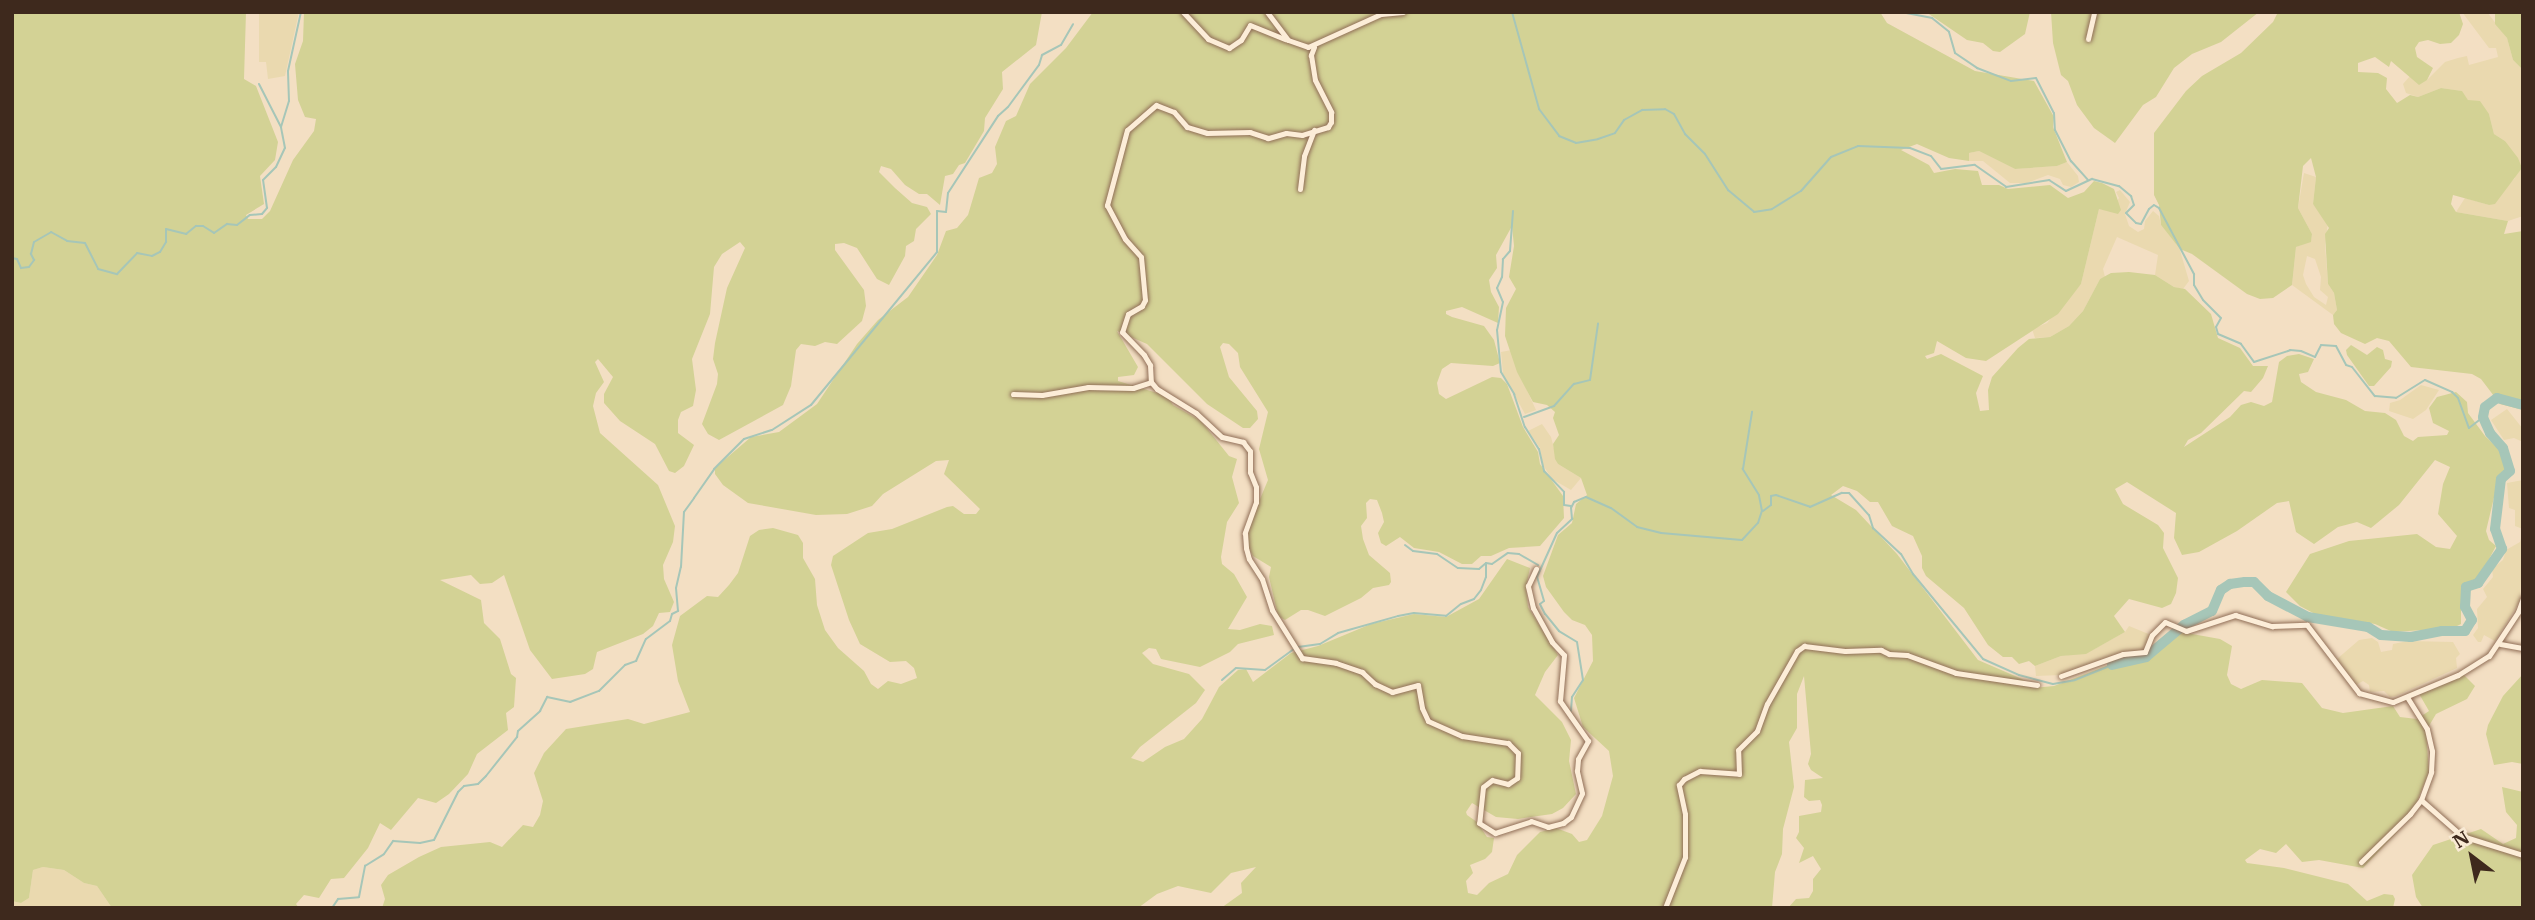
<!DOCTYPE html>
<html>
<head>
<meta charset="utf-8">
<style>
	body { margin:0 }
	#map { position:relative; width:2535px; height:920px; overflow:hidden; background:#f3dfc3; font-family:"IBM Plex Serif",serif }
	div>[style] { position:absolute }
	.farmland>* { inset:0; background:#ead9af }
	.green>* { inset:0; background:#d3d295 }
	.stream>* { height:2px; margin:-1px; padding:0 1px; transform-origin:1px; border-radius:1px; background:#a6c6b8 }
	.river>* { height:10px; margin:-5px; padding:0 5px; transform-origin:5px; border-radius:5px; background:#a6c6b8 }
	.roads { filter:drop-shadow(0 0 2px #906e57) drop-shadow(0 0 2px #906e57) }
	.street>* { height:5px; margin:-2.5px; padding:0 2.5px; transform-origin:2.5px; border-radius:2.5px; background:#fcedd8 }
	span { translate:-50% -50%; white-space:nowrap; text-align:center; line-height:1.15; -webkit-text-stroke:7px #f9ead4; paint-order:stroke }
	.frame { position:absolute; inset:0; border:14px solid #3e291d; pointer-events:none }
	.north { position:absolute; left:2437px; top:822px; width:70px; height:70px; -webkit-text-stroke:5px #f9ead4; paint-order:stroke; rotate:328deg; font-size:19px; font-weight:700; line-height:28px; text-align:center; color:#3e291d }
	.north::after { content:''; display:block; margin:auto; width:24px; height:32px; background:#3e291d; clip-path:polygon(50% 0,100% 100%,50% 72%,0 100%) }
</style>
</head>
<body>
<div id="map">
	<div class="farmland">
		<div style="clip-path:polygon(259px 12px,299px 12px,285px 76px,268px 79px,266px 62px,259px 62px)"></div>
		<div style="clip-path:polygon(2462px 12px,2487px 12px,2507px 38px,2513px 60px,2521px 68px,2523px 75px,2523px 216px,2508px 221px,2456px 212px,2465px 198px,2489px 205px,2515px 178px,2505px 141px,2494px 134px,2489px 114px,2468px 100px,2461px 91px,2441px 88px,2418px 97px,2406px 93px,2403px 84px,2410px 76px,2427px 80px,2445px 62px,2458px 58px,2467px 56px,2469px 65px,2498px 57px,2496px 48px,2489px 48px)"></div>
		<div style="clip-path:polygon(1979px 151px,2015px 169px,2057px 166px,2067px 162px,2078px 176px,2079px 182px,2071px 187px,2063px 185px,2060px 179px,2048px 175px,2027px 183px,2010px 183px,1983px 161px,1969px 161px,1969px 153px)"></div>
		<div style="clip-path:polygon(evenodd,2304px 173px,2316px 177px,2313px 204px,2328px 223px,2325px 245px,2328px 284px,2334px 293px,2337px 310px,2333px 315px,2292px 285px,2296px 247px,2311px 241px,2312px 234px,2298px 208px,2304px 173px,2307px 256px,2315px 259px,2321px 277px,2320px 290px,2328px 297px,2326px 305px,2314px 297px,2306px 284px,2303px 275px,2307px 256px)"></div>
		<div style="clip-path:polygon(2120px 190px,2130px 202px,2125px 214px,2129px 226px,2138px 232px,2144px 229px,2145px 221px,2153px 211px,2159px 216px,2161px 225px,2179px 247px,2189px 281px,2183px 289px,2174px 287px,2155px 275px,2158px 255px,2117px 237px,2103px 269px,2105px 277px,2100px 279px,2083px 311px,2069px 326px,2050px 337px,2035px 338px,2032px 329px,2047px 323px,2081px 284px,2099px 209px,2111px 211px,2119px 198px,2116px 192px)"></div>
		<div style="clip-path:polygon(1512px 350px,1514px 362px,1536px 410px,1525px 414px,1503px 374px,1501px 352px)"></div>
		<div style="clip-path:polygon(2421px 385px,2439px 390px,2426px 410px,2413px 419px,2389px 411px,2390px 403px,2400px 400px)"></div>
		<div style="clip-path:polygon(2507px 409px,2523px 429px,2523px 442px,2514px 438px,2504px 440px,2491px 420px)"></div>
		<div style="clip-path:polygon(1542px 424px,1551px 437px,1558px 464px,1581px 478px,1571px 490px,1552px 479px,1543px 465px,1540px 448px,1528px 431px)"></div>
		<div style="clip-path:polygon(2523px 480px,2523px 529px,2515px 526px,2515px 510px,2509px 508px,2507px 483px)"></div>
		<div style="clip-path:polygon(2523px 531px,2520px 601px,2495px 641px,2484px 635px,2481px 642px,2478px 642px,2473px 635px,2478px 628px,2477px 609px,2487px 597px,2483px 589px,2493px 577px,2492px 569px,2503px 560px,2506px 550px,2520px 542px)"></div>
		<div style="clip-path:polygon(2129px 626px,2151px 635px,2144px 650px,2061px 675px,2036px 676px,2035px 666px,2061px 656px,2089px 652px,2125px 632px)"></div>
		<div style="clip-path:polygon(2372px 638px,2378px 642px,2381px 652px,2392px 650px,2393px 644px,2408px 641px,2453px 642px,2460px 654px,2456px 658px,2457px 668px,2396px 696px,2390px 697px,2384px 691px,2370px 692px,2369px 685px,2363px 681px,2356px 685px,2337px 659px,2359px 640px)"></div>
		<div style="clip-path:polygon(43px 867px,64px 870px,84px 883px,97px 886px,112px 908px,12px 908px,12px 901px,21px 903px,29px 898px,33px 870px)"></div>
	</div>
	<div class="green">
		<div style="clip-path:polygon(12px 12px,246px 12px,244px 79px,256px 86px,278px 142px,275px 160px,260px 176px,264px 204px,246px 215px,248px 219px,262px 219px,270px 211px,293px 160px,314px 131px,316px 119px,305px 117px,298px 100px,295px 64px,303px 41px,304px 12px,1042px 12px,1036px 45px,1002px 72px,1003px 89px,985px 118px,984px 131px,965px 163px,959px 165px,953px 174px,945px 176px,940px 205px,927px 194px,919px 194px,905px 185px,891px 169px,881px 166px,879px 172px,895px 188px,912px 203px,927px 207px,931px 214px,916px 229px,914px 241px,906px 246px,905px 256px,889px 285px,877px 279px,857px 248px,844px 243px,835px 244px,835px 250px,864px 290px,866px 306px,862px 321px,837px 344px,825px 342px,815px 346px,801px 344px,796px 350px,791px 386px,783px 405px,719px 440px,708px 434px,702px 424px,717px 384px,718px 374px,713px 359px,715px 343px,727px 288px,745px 248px,740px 242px,722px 254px,714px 267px,710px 314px,692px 359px,696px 390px,693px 406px,681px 412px,678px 420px,678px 433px,694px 445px,684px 466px,675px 473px,669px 471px,655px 444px,620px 421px,604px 403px,604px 394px,613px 377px,598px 359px,595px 362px,604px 382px,596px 393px,593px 406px,600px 433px,658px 485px,675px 526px,673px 542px,663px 565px,664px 579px,674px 602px,670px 612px,659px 613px,653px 626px,643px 634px,597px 652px,593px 669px,585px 674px,552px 679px,530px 650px,504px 575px,492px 583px,480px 584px,471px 575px,440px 580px,481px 600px,484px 623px,500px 639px,511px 674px,516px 678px,514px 707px,506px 713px,508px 730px,477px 754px,468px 774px,449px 794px,436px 803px,418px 798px,391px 830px,380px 823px,368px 848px,344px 878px,331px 879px,319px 898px,304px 895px,296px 904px,299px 908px,112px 908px,97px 886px,84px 883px,64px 870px,43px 867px,33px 870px,29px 898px,21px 903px,12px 901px)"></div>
		<div style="clip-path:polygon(evenodd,1093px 12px,1880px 12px,1887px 23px,1975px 71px,2034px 81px,2054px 117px,2053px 127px,2067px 162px,2057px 166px,2015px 169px,1979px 151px,1969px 153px,1969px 161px,1949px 158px,1917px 144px,1901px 150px,1929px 165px,1934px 173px,1955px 169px,1978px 171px,1982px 185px,1999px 185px,2008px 189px,2050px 185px,2068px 198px,2084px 192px,2094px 181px,2102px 183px,2114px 189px,2121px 210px,2118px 214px,2099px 209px,2081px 284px,2058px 314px,1986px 361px,1966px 358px,1937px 341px,1934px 353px,1925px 356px,1927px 359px,1941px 354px,1983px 376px,1976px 393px,1980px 411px,1989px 410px,1988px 390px,1992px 377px,2018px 348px,2029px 339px,2050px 337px,2069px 326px,2083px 311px,2100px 279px,2111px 273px,2129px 272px,2155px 275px,2174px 287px,2185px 289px,2211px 314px,2218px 338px,2240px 348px,2253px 366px,2268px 366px,2263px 378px,2251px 392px,2244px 391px,2201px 433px,2188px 440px,2184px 447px,2230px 417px,2241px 405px,2251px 402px,2264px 406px,2272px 402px,2279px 362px,2287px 356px,2299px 354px,2314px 359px,2308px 372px,2299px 374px,2301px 382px,2316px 392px,2346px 400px,2365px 411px,2385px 413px,2396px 420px,2404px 436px,2413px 441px,2418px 437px,2447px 435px,2449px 431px,2433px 423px,2429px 408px,2437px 397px,2456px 392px,2467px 402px,2468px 413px,2485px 436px,2502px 452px,2506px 467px,2497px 485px,2486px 531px,2489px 540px,2496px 546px,2480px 576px,2461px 592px,2461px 624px,2453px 628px,2393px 632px,2375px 624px,2315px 614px,2300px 606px,2286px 592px,2310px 554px,2349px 541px,2417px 534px,2436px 547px,2450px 549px,2457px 536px,2438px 514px,2443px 484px,2450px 467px,2435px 460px,2399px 505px,2371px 528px,2357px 522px,2338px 527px,2314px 544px,2296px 532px,2289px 501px,2277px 503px,2237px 531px,2199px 552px,2182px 555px,2174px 538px,2176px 513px,2127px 482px,2115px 489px,2123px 504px,2158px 525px,2164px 533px,2163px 548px,2178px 578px,2176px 593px,2171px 604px,2162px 608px,2129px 599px,2114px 616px,2125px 632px,2086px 654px,2061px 656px,2035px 666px,2029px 661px,2019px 664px,2012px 657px,2003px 657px,1988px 645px,1964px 608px,1926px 576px,1922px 568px,1922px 556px,1913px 536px,1892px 526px,1878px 502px,1870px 502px,1857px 491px,1843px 486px,1831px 495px,1856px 510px,1897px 554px,1978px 660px,2022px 679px,2033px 688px,2054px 686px,2111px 664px,2142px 660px,2181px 632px,2220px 639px,2232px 646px,2227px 675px,2231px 684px,2241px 689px,2262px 680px,2302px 683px,2322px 708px,2343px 713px,2393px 706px,2400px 717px,2417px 719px,2429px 711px,2418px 692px,2464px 675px,2475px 686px,2467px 699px,2436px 714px,2426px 731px,2429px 772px,2416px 804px,2397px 832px,2363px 868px,2319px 860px,2302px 862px,2286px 844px,2276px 853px,2260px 849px,2245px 860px,2247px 863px,2284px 868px,2348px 884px,2367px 901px,2384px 894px,2393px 895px,2395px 899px,2393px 908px,1788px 908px,1796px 899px,1809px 898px,1813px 891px,1813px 879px,1821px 869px,1813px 856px,1799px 863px,1804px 848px,1796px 838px,1799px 832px,1799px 816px,1821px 812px,1822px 805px,1820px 800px,1809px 801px,1804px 797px,1805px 780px,1823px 778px,1811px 770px,1808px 764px,1811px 754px,1804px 676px,1797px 694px,1797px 728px,1789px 742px,1794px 787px,1783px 829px,1782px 854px,1775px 872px,1772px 908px,1221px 908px,1242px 893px,1241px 883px,1256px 867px,1231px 873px,1211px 893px,1178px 886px,1157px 894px,1138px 908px,382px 908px,385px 899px,381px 885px,388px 875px,419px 857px,441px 847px,490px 842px,502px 847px,523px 825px,533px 827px,540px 815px,543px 801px,534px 773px,544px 753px,566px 729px,628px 719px,644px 724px,690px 712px,678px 681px,672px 645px,680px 616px,707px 596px,718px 597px,729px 585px,738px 573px,750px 536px,759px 530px,773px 528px,798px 535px,803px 543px,803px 558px,815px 579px,817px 605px,825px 630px,838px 648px,864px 671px,871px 684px,878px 689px,888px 681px,901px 684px,917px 678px,914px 668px,906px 661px,890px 662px,860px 644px,849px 620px,831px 565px,833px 556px,868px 533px,892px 529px,947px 507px,953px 506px,964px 514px,976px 514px,980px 509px,944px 474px,949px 460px,936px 461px,883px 494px,872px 506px,847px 514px,816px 515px,748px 503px,723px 485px,715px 474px,715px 468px,751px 437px,779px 432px,817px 404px,857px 344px,878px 320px,908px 297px,937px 255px,946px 231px,957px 228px,968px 215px,979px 178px,992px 173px,997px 164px,995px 147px,1006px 121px,1016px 116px,1030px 84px,1066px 48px,1093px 12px,1512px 226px,1514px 246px,1509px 277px,1516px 289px,1506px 308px,1505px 336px,1517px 372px,1533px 402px,1547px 405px,1555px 412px,1553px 418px,1559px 435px,1553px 444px,1555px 459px,1558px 464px,1581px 478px,1587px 495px,1576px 504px,1572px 523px,1558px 535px,1543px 576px,1546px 587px,1564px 612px,1572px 620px,1585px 625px,1592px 635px,1593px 661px,1574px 698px,1583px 727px,1609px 751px,1613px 776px,1602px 816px,1587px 840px,1579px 842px,1572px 834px,1556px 828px,1540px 832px,1517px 855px,1508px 874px,1489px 883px,1477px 895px,1468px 893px,1466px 881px,1473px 873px,1470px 865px,1485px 859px,1492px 852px,1494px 838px,1487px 837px,1477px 822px,1467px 815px,1466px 812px,1472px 803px,1496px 817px,1518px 819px,1552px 814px,1563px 808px,1576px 794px,1569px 761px,1571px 740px,1562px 722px,1535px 695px,1545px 672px,1558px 655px,1528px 607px,1526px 587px,1530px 568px,1507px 559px,1479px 599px,1446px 617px,1414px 614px,1371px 624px,1318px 646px,1291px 653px,1253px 682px,1246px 669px,1238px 670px,1219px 687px,1202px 719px,1184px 739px,1165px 747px,1143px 762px,1131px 758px,1140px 747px,1196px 703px,1205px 690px,1189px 674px,1153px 664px,1142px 653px,1149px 648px,1156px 649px,1161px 659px,1200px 667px,1230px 652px,1238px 644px,1274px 635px,1272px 626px,1260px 624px,1240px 630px,1228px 629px,1247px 597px,1234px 574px,1222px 564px,1221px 557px,1227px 522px,1239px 503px,1232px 477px,1237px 459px,1229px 456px,1201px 421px,1173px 405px,1167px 396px,1118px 381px,1118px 377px,1134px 375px,1138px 367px,1117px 331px,1147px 344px,1207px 404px,1243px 428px,1250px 428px,1258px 419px,1257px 411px,1229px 377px,1220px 347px,1223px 343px,1229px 344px,1238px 353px,1240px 367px,1268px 412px,1259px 449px,1268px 480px,1250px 523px,1247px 545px,1253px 556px,1271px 567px,1269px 577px,1278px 616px,1285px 620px,1301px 610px,1308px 610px,1325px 616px,1361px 598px,1373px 588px,1389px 585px,1391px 582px,1390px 573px,1369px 555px,1363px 539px,1361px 526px,1367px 518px,1366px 503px,1370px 499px,1377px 500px,1382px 513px,1384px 522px,1378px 533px,1381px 543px,1386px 546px,1400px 537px,1414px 548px,1439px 552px,1462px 564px,1472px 564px,1481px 556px,1491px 556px,1509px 548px,1540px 546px,1564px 518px,1563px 496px,1540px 464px,1538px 452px,1523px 427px,1507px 384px,1501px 378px,1492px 377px,1446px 399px,1439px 394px,1437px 383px,1442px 369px,1451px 363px,1493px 366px,1500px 363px,1494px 340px,1484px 326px,1452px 317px,1446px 314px,1446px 311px,1462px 307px,1498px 323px,1499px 307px,1491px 292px,1489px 280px,1497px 268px,1496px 255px,1512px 226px)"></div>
		<div style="clip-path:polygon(1926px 12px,2030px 12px,2025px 34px,2000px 52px,1993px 51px,1983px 43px,1967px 40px)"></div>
		<div style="clip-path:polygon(2051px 12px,2259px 12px,2221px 42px,2192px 54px,2174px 68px,2156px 97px,2143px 105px,2115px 143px,2094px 128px,2077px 105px,2068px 81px,2061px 75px,2053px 43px)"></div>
		<div style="clip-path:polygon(2278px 12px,2459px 12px,2463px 24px,2459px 35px,2451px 43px,2440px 44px,2428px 40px,2419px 42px,2415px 48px,2417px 57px,2433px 68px,2427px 80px,2419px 85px,2391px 61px,2389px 67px,2375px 57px,2358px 63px,2358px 72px,2378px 73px,2387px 78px,2386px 89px,2397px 103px,2410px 95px,2418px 97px,2441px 88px,2462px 91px,2468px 100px,2480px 101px,2489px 114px,2494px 134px,2505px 141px,2518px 158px,2522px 168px,2495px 204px,2489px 205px,2453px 195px,2451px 204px,2456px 212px,2508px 221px,2504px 234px,2523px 231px,2523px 410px,2500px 404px,2481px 379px,2472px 374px,2411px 367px,2389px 341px,2377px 338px,2365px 344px,2341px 333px,2334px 324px,2333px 315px,2337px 310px,2334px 293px,2328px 284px,2325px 234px,2329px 228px,2313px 204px,2316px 177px,2311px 158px,2303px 166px,2298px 208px,2312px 234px,2311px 242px,2296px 247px,2292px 285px,2273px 298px,2260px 299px,2247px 294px,2192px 254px,2180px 249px,2161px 225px,2159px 205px,2154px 195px,2154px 133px,2186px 91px,2202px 76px,2241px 53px,2273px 22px)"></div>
		<div style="clip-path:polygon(2495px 12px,2523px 12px,2523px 75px,2521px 68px,2513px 60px,2507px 38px,2495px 24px)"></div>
		<div style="clip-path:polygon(2351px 345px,2367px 355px,2377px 347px,2383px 350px,2385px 359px,2392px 361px,2391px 367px,2374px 386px,2369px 386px,2347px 355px,2346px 350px)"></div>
		<div style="clip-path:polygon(2523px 674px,2523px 764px,2512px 762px,2494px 765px,2486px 734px,2488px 725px,2503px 696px)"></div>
		<div style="clip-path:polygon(2502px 787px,2523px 792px,2523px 908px,2423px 908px,2416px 897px,2412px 875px,2433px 845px,2481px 829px,2503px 844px,2516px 838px,2517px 825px,2506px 812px)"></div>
	</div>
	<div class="stream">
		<div style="left:1512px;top:12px;width:101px;rotate:74.4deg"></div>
		<div style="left:1539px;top:109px;width:34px;rotate:53deg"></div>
		<div style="left:1559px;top:136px;width:18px;rotate:22deg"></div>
		<div style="left:1576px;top:143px;width:22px;rotate:-10deg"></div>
		<div style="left:1598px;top:139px;width:18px;rotate:-19deg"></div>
		<div style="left:1615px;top:133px;width:16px;rotate:-55deg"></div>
		<div style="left:1624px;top:120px;width:21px;rotate:-29deg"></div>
		<div style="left:1642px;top:110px;width:23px;rotate:-2deg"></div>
		<div style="left:1665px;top:109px;width:10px;rotate:29deg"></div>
		<div style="left:1674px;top:114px;width:23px;rotate:61deg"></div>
		<div style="left:1685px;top:134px;width:28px;rotate:45deg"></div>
		<div style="left:1705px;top:154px;width:43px;rotate:57.4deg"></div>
		<div style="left:1728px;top:190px;width:34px;rotate:40deg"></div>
		<div style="left:1754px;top:212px;width:18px;rotate:-9deg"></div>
		<div style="left:1772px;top:209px;width:34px;rotate:-32deg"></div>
		<div style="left:1801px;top:191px;width:45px;rotate:-48.6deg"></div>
		<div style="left:1831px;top:157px;width:29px;rotate:-22deg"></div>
		<div style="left:1858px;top:146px;width:52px;rotate:2.2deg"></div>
		<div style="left:1910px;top:148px;width:22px;rotate:21deg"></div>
		<div style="left:1931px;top:156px;width:16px;rotate:52deg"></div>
		<div style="left:1941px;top:169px;width:34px;rotate:-7deg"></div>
		<div style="left:1975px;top:165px;width:38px;rotate:35deg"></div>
		<div style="left:2006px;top:187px;width:44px;rotate:-9.2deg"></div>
		<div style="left:2049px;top:180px;width:20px;rotate:33deg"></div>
		<div style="left:2066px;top:191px;width:29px;rotate:-25deg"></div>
		<div style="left:2092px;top:179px;width:28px;rotate:15deg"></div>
		<div style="left:2119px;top:186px;width:16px;rotate:40deg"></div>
		<div style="left:2131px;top:196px;width:9px;rotate:72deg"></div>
		<div style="left:2134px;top:205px;width:11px;rotate:135deg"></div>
		<div style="left:2126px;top:213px;width:14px;rotate:45deg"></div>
		<div style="left:2136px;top:223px;width:5px;rotate:11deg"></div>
		<div style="left:2141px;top:224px;width:17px;rotate:-62deg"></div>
		<div style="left:2149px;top:209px;width:6px;rotate:-39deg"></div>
		<div style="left:2154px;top:205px;width:6px;rotate:31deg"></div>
		<div style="left:2159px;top:208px;width:75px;rotate:62.1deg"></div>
		<div style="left:2194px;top:274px;width:11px;rotate:90deg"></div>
		<div style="left:2194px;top:285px;width:17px;rotate:59deg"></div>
		<div style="left:2203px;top:300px;width:25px;rotate:45deg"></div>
		<div style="left:2221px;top:318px;width:10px;rotate:119deg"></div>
		<div style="left:2216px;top:327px;width:7px;rotate:74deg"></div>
		<div style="left:2218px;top:334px;width:25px;rotate:23deg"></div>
		<div style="left:2241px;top:344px;width:22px;rotate:54deg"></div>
		<div style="left:2254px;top:362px;width:38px;rotate:-18deg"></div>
		<div style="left:2290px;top:350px;width:11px;rotate:5deg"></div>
		<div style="left:2301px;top:351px;width:15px;rotate:23deg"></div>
		<div style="left:2315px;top:357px;width:13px;rotate:-63deg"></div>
		<div style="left:2321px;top:345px;width:15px;rotate:4deg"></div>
		<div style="left:2336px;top:346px;width:21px;rotate:62deg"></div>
		<div style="left:2346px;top:365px;width:6px;rotate:18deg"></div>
		<div style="left:2352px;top:367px;width:37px;rotate:52deg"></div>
		<div style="left:2375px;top:396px;width:21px;rotate:5deg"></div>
		<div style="left:2396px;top:398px;width:34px;rotate:-32deg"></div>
		<div style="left:2425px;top:380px;width:30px;rotate:24deg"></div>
		<div style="left:2452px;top:392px;width:8px;rotate:45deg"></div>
		<div style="left:2458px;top:398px;width:32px;rotate:70deg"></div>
		<div style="left:2469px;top:428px;width:18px;rotate:-38deg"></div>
		<div style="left:1901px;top:12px;width:32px;rotate:11deg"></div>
		<div style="left:1932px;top:18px;width:22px;rotate:39deg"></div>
		<div style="left:1949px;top:32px;width:22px;rotate:74deg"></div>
		<div style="left:1955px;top:53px;width:27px;rotate:34deg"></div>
		<div style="left:1977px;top:68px;width:36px;rotate:21deg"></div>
		<div style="left:2011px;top:81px;width:25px;rotate:-7deg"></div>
		<div style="left:2036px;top:78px;width:39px;rotate:63deg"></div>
		<div style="left:2054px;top:113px;width:17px;rotate:87deg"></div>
		<div style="left:2055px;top:130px;width:35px;rotate:63deg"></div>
		<div style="left:2071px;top:161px;width:25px;rotate:48deg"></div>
		<div style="left:259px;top:84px;width:48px;rotate:62.9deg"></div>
		<div style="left:1513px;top:211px;width:40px;rotate:94.3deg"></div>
		<div style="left:1510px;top:251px;width:11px;rotate:131deg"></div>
		<div style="left:1503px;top:259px;width:18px;rotate:93deg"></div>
		<div style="left:1502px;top:277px;width:12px;rotate:114deg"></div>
		<div style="left:1497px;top:288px;width:15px;rotate:67deg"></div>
		<div style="left:1503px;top:302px;width:29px;rotate:102deg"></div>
		<div style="left:1497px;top:330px;width:42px;rotate:84.6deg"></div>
		<div style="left:1501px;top:372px;width:26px;rotate:59deg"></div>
		<div style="left:1514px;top:394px;width:35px;rotate:72deg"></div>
		<div style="left:1525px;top:427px;width:26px;rotate:58deg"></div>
		<div style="left:1539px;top:449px;width:23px;rotate:77deg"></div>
		<div style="left:1544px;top:471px;width:29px;rotate:46deg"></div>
		<div style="left:1564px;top:492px;width:13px;rotate:90deg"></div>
		<div style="left:1564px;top:505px;width:7px;rotate:8deg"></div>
		<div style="left:12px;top:258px;width:5px;rotate:11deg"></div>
		<div style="left:17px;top:259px;width:10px;rotate:66deg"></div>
		<div style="left:21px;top:268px;width:8px;rotate:-7deg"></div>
		<div style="left:29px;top:267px;width:9px;rotate:-54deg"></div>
		<div style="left:34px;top:260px;width:7px;rotate:-117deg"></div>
		<div style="left:31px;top:254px;width:12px;rotate:-76deg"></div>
		<div style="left:34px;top:242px;width:20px;rotate:-30deg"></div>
		<div style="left:51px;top:232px;width:18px;rotate:29deg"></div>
		<div style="left:67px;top:241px;width:18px;rotate:6deg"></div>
		<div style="left:85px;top:243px;width:29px;rotate:63deg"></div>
		<div style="left:98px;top:269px;width:20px;rotate:15deg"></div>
		<div style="left:117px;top:274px;width:29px;rotate:-46deg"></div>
		<div style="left:137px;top:253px;width:15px;rotate:11deg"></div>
		<div style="left:152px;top:256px;width:9px;rotate:-27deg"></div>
		<div style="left:160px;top:252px;width:12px;rotate:-59deg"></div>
		<div style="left:166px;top:242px;width:13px;rotate:-90deg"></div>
		<div style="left:166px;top:229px;width:21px;rotate:14deg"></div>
		<div style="left:186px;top:234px;width:13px;rotate:-39deg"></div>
		<div style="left:196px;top:226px;width:7px"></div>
		<div style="left:203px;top:226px;width:13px;rotate:32deg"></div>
		<div style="left:214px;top:233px;width:16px;rotate:-35deg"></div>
		<div style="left:227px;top:224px;width:10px;rotate:6deg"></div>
		<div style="left:237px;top:225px;width:16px;rotate:-38deg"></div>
		<div style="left:250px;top:215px;width:12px;rotate:-5deg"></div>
		<div style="left:262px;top:214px;width:8px;rotate:-50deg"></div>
		<div style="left:267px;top:208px;width:28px;rotate:-98deg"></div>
		<div style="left:263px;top:180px;width:18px;rotate:-45deg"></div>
		<div style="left:276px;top:167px;width:21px;rotate:-65deg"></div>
		<div style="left:285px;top:148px;width:21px;rotate:-101deg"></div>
		<div style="left:281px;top:127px;width:27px;rotate:-73deg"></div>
		<div style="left:289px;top:101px;width:30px;rotate:-92deg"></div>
		<div style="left:288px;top:71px;width:60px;rotate:-77.6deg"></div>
		<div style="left:1524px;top:417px;width:32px;rotate:-20deg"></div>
		<div style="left:1554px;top:406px;width:30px;rotate:-48deg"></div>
		<div style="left:1574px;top:384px;width:16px;rotate:-14deg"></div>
		<div style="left:1590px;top:380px;width:57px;rotate:-81.9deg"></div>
		<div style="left:1763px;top:511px;width:10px;rotate:-37deg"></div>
		<div style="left:1771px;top:505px;width:9px;rotate:-90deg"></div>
		<div style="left:1771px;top:496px;width:5px;rotate:-11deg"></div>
		<div style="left:1776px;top:495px;width:36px;rotate:19deg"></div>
		<div style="left:1810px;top:507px;width:35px;rotate:-24deg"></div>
		<div style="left:1842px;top:493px;width:7px"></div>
		<div style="left:1849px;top:493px;width:30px;rotate:48deg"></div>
		<div style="left:1869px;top:515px;width:14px;rotate:73deg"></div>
		<div style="left:1873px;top:528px;width:38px;rotate:43deg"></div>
		<div style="left:1901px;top:554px;width:23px;rotate:59deg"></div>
		<div style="left:1913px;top:574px;width:110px;rotate:50.5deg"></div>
		<div style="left:1983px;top:659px;width:39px;rotate:24deg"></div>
		<div style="left:2019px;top:675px;width:35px;rotate:15deg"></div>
		<div style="left:2053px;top:684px;width:22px;rotate:-10deg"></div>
		<div style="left:2075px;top:680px;width:40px;rotate:-22deg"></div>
		<div style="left:1405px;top:545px;width:10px;rotate:37deg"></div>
		<div style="left:1413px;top:551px;width:24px;rotate:7deg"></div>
		<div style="left:1437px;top:554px;width:25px;rotate:34deg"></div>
		<div style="left:1458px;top:568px;width:21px;rotate:3deg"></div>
		<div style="left:1479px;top:569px;width:8px;rotate:-40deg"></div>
		<div style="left:1298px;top:647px;width:22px;rotate:-8deg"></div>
		<div style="left:1320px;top:644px;width:21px;rotate:-31deg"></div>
		<div style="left:1338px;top:633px;width:62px;rotate:-15.8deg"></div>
		<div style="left:1398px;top:616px;width:16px;rotate:-11deg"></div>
		<div style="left:1414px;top:613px;width:32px;rotate:5deg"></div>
		<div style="left:1446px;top:616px;width:19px;rotate:-39deg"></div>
		<div style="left:1461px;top:604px;width:14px;rotate:-21deg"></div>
		<div style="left:1474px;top:599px;width:11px;rotate:-52deg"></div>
		<div style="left:1481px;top:590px;width:14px;rotate:-69deg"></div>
		<div style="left:1486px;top:577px;width:14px;rotate:-90deg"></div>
		<div style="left:1486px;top:563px;width:6px;rotate:9deg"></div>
		<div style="left:1492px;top:564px;width:19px;rotate:-35deg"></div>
		<div style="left:1508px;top:553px;width:11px;rotate:5deg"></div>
		<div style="left:1519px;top:554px;width:22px;rotate:30deg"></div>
		<div style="left:1222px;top:680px;width:18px;rotate:-41deg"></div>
		<div style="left:1236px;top:668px;width:29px;rotate:4deg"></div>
		<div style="left:1265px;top:670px;width:34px;rotate:-36deg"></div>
		<div style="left:1571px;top:711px;width:14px;rotate:-86deg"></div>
		<div style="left:1572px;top:697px;width:20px;rotate:-57deg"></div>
		<div style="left:1583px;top:680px;width:38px;rotate:-99deg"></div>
		<div style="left:1577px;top:642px;width:21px;rotate:-149deg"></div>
		<div style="left:1559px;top:631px;width:22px;rotate:-129deg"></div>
		<div style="left:1545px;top:614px;width:11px;rotate:-117deg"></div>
		<div style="left:1540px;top:604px;width:5px;rotate:-37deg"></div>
		<div style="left:1544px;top:601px;width:25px;rotate:-106deg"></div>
		<div style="left:1537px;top:577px;width:48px;rotate:-65.6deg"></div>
		<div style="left:1557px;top:533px;width:21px;rotate:-43deg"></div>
		<div style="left:1572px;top:519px;width:11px;rotate:-95deg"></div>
		<div style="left:1571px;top:508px;width:7px;rotate:-63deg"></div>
		<div style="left:1574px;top:502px;width:13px;rotate:-23deg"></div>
		<div style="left:1586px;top:497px;width:27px;rotate:24deg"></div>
		<div style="left:1611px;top:508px;width:32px;rotate:36deg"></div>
		<div style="left:1637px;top:527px;width:25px;rotate:14deg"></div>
		<div style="left:1661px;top:533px;width:81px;rotate:4.9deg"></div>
		<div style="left:1742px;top:540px;width:23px;rotate:-47deg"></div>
		<div style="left:1758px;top:523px;width:13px;rotate:-72deg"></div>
		<div style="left:1762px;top:511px;width:16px;rotate:-101deg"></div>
		<div style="left:1759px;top:495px;width:31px;rotate:-122deg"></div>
		<div style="left:1743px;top:469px;width:58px;rotate:-81deg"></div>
		<div style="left:332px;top:908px;width:11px;rotate:-56deg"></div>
		<div style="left:338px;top:899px;width:21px;rotate:-5deg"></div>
		<div style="left:359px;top:897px;width:32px;rotate:-79deg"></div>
		<div style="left:365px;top:866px;width:22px;rotate:-32deg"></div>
		<div style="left:384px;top:854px;width:16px;rotate:-55deg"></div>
		<div style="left:393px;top:841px;width:27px;rotate:4deg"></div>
		<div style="left:420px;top:843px;width:14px;rotate:-12deg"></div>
		<div style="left:434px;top:840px;width:54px;rotate:-63.4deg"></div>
		<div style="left:458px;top:792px;width:8px;rotate:-45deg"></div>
		<div style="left:464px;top:786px;width:14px;rotate:-8deg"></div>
		<div style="left:478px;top:784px;width:11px;rotate:-45deg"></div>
		<div style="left:486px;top:776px;width:50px;rotate:-51.5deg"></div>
		<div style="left:517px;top:737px;width:6px;rotate:-81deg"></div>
		<div style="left:518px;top:731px;width:30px;rotate:-42deg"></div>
		<div style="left:540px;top:711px;width:16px;rotate:-63deg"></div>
		<div style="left:547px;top:697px;width:24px;rotate:12deg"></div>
		<div style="left:570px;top:702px;width:31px;rotate:-21deg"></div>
		<div style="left:599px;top:691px;width:37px;rotate:-45deg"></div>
		<div style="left:625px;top:665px;width:12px;rotate:-20deg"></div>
		<div style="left:636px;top:661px;width:24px;rotate:-66deg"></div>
		<div style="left:646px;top:639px;width:30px;rotate:-37deg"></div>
		<div style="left:670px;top:621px;width:7px;rotate:-74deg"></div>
		<div style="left:672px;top:614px;width:7px;rotate:-27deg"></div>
		<div style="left:678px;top:611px;width:23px;rotate:-95deg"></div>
		<div style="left:676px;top:588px;width:22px;rotate:-77deg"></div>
		<div style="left:681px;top:567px;width:55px;rotate:-86.9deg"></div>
		<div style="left:684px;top:512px;width:17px;rotate:-54deg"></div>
		<div style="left:694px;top:498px;width:35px;rotate:-55deg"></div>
		<div style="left:714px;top:469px;width:42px;rotate:-45deg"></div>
		<div style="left:744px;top:439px;width:29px;rotate:-18deg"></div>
		<div style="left:772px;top:430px;width:46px;rotate:-32.7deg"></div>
		<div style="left:811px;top:405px;width:198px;rotate:-50.5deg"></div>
		<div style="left:937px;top:252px;width:41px;rotate:-90deg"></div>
		<div style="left:937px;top:211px;width:9px;rotate:6deg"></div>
		<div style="left:946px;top:212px;width:19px;rotate:-84deg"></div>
		<div style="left:948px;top:193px;width:92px;rotate:-57deg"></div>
		<div style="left:998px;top:116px;width:13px;rotate:-42deg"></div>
		<div style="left:1008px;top:107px;width:52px;rotate:-53.6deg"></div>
		<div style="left:1039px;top:65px;width:10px;rotate:-73deg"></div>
		<div style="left:1042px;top:55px;width:21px;rotate:-28deg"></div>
		<div style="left:1061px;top:45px;width:24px;rotate:-60deg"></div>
	</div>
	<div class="river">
		<div style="left:2112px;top:665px;width:35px;rotate:-13deg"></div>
		<div style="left:2146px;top:657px;width:50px;rotate:-40.1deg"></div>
		<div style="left:2184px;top:625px;width:31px;rotate:-27deg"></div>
		<div style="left:2212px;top:611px;width:23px;rotate:-67deg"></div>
		<div style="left:2221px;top:590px;width:11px;rotate:-34deg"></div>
		<div style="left:2230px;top:584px;width:15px;rotate:-8deg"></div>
		<div style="left:2245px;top:582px;width:9px"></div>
		<div style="left:2254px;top:582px;width:20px;rotate:45deg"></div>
		<div style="left:2268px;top:596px;width:45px;rotate:27.7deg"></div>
		<div style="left:2308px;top:617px;width:61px;rotate:9.5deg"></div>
		<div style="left:2368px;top:627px;width:15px;rotate:32deg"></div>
		<div style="left:2381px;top:635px;width:30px;rotate:4deg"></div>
		<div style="left:2411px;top:637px;width:32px;rotate:-11deg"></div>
		<div style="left:2442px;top:631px;width:23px"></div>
		<div style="left:2465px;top:631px;width:13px;rotate:-58deg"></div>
		<div style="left:2472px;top:620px;width:15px;rotate:-118deg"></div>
		<div style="left:2465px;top:607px;width:20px;rotate:-87deg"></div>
		<div style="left:2466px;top:587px;width:13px;rotate:-18deg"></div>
		<div style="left:2478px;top:583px;width:42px;rotate:-54.8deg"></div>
		<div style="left:2502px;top:549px;width:21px;rotate:-109deg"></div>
		<div style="left:2495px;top:529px;width:50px;rotate:-83.2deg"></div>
		<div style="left:2501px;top:479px;width:12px;rotate:-42deg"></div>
		<div style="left:2510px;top:471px;width:24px;rotate:-107deg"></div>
		<div style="left:2503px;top:448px;width:20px;rotate:-131deg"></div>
		<div style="left:2490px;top:433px;width:17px;rotate:-114deg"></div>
		<div style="left:2483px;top:417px;width:10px;rotate:-79deg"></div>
		<div style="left:2485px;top:407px;width:15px;rotate:-37deg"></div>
		<div style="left:2497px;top:398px;width:27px;rotate:15deg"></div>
	</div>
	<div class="roads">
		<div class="street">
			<div style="left:1183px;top:12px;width:37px;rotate:47deg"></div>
			<div style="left:1208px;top:39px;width:23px;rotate:23deg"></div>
			<div style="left:1229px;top:48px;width:14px;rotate:-34deg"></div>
			<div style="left:1241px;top:40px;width:17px;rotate:-59deg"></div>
			<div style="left:1250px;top:25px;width:38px;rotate:22deg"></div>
			<div style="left:1267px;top:12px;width:35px;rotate:53deg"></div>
			<div style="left:1288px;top:40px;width:21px;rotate:19deg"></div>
			<div style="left:1308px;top:47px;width:80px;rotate:-24.3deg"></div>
			<div style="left:1381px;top:14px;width:22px;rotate:-5deg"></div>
			<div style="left:2088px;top:39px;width:28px;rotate:-77deg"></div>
			<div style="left:1314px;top:47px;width:9px;rotate:111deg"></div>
			<div style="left:1311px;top:55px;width:25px;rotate:81deg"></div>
			<div style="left:1315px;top:80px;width:36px;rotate:63deg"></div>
			<div style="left:1331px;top:112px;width:10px;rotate:90deg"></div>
			<div style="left:1331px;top:122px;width:6px;rotate:121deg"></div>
			<div style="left:1328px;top:127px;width:27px;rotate:163deg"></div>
			<div style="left:1302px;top:135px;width:16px;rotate:-173deg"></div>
			<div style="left:1286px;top:133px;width:19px;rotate:164deg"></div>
			<div style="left:1268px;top:138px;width:19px;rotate:-162deg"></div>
			<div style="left:1250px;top:132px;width:43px;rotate:178.7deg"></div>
			<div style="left:1207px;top:133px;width:21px;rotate:-163deg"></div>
			<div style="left:1187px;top:127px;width:20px;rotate:-131deg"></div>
			<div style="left:1174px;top:112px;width:19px;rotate:-159deg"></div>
			<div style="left:1156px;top:105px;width:38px;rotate:139deg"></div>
			<div style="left:1127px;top:130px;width:78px;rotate:104.9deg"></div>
			<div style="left:1107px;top:205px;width:38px;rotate:62deg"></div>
			<div style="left:1125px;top:239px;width:24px;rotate:48deg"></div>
			<div style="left:1141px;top:257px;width:43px;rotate:84.7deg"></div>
			<div style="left:1145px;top:300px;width:7px;rotate:117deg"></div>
			<div style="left:1142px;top:306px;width:16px;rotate:150deg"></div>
			<div style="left:1128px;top:314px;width:19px;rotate:108deg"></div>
			<div style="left:1122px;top:332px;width:32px;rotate:46deg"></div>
			<div style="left:1144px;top:355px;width:12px;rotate:59deg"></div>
			<div style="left:1150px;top:365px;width:17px;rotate:87deg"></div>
			<div style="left:1151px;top:382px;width:9px;rotate:49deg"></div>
			<div style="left:1157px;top:389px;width:46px;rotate:31.6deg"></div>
			<div style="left:1196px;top:413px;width:35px;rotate:43deg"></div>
			<div style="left:1222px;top:437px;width:22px;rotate:13deg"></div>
			<div style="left:1243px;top:442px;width:11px;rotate:52deg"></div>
			<div style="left:1250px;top:451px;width:21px;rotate:90deg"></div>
			<div style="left:1250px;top:472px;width:16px;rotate:68deg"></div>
			<div style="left:1256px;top:487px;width:15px;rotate:90deg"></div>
			<div style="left:1256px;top:502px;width:33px;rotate:110deg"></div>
			<div style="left:1245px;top:533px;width:15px;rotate:86deg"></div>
			<div style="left:1246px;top:548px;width:11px;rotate:75deg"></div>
			<div style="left:1249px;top:559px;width:24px;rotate:57deg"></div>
			<div style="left:1262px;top:579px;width:33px;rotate:72deg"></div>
			<div style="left:1272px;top:610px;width:57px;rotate:58deg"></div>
			<div style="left:1302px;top:658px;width:34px;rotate:8deg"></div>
			<div style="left:1336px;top:663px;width:28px;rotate:19deg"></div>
			<div style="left:1362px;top:672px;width:18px;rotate:43deg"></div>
			<div style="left:1375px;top:684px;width:19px;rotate:25deg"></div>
			<div style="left:1392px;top:692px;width:27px;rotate:-15deg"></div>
			<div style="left:1418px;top:685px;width:23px;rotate:80deg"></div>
			<div style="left:1422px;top:708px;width:14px;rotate:65deg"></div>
			<div style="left:1428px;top:721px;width:37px;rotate:24deg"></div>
			<div style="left:1462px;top:736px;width:47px;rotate:8.7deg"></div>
			<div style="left:1508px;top:743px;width:14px;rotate:45deg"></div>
			<div style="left:1518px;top:753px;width:25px;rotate:92deg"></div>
			<div style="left:1517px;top:778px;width:11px;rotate:146deg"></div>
			<div style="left:1508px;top:784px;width:16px;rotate:-166deg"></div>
			<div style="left:1492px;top:780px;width:11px;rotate:142deg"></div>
			<div style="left:1483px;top:787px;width:36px;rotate:96deg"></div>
			<div style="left:1479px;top:823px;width:19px;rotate:32deg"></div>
			<div style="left:1495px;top:833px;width:38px;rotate:-18deg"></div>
			<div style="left:1531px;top:821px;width:18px;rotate:19deg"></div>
			<div style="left:1548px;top:827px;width:16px;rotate:-15deg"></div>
			<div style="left:1563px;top:823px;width:10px;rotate:-37deg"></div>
			<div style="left:1571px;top:817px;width:26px;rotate:-65deg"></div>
			<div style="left:1582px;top:793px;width:23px;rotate:-103deg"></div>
			<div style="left:1577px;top:771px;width:12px;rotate:-85deg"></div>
			<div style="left:1578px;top:759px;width:21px;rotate:-61deg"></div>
			<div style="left:1588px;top:741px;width:49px;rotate:-125deg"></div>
			<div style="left:1560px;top:701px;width:46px;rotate:-85deg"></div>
			<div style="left:1564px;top:655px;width:18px;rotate:-133deg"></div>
			<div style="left:1552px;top:642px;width:39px;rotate:-119deg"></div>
			<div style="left:1533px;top:608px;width:23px;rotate:-103deg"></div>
			<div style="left:1528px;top:586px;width:19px;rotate:-65deg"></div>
			<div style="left:1300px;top:189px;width:33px;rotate:-83deg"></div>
			<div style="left:1304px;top:156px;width:28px;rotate:-69deg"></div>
			<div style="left:1013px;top:394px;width:29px;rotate:2deg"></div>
			<div style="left:1042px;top:395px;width:47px;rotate:-9.9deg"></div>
			<div style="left:1088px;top:387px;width:45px;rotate:1.3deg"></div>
			<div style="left:1133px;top:388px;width:19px;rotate:-18deg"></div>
			<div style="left:2500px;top:644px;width:23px;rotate:10deg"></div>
			<div style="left:2061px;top:676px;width:66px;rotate:-19.5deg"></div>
			<div style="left:2123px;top:654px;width:22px;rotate:-5deg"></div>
			<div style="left:2145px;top:652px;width:18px;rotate:-68deg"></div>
			<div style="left:2152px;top:635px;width:18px;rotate:-45deg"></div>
			<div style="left:2165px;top:622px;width:23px;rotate:23deg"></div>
			<div style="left:2186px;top:631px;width:52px;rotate:-18.1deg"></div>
			<div style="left:2235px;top:615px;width:39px;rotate:17deg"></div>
			<div style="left:2272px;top:626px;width:35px;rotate:-2deg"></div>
			<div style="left:2307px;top:625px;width:86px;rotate:52.6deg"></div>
			<div style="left:2359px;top:693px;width:35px;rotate:15deg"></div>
			<div style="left:2393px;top:702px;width:70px;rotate:-22.6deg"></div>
			<div style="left:2458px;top:675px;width:36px;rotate:-32deg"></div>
			<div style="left:2489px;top:656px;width:53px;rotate:-56.6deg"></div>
			<div style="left:2518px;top:612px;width:15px;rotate:-70deg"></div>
			<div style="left:2421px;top:800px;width:55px;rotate:41.3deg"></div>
			<div style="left:2462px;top:836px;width:64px;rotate:17.3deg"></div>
			<div style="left:2361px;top:862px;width:69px;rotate:-44.4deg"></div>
			<div style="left:2410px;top:814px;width:18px;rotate:-52deg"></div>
			<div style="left:2421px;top:800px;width:30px;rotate:-70deg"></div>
			<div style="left:2431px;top:772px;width:21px;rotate:-87deg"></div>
			<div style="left:2432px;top:751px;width:23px;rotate:-103deg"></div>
			<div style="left:2427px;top:729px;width:38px;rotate:-122deg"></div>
			<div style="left:1665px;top:908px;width:55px;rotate:-68.6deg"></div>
			<div style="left:1685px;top:857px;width:43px;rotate:-90deg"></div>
			<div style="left:1685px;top:814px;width:30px;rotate:-102deg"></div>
			<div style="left:1679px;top:785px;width:8px;rotate:-50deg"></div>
			<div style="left:1684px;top:779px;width:18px;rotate:-27deg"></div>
			<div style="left:1700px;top:771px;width:39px;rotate:4deg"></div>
			<div style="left:1739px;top:774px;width:24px;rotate:-92deg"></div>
			<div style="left:1738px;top:750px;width:27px;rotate:-45deg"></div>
			<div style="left:1757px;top:731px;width:29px;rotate:-70deg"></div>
			<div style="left:1767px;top:704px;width:61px;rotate:-60.5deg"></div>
			<div style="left:1797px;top:651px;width:9px;rotate:-36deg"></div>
			<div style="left:1804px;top:646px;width:41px;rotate:7deg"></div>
			<div style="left:1845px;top:651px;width:36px;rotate:-2deg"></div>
			<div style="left:1881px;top:650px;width:9px;rotate:27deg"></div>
			<div style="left:1889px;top:654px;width:18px;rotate:3deg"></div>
			<div style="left:1907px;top:655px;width:52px;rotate:20.2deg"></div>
			<div style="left:1956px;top:673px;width:82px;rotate:8.4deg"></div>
		</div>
	</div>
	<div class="frame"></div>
	<div class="north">N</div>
</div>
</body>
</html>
